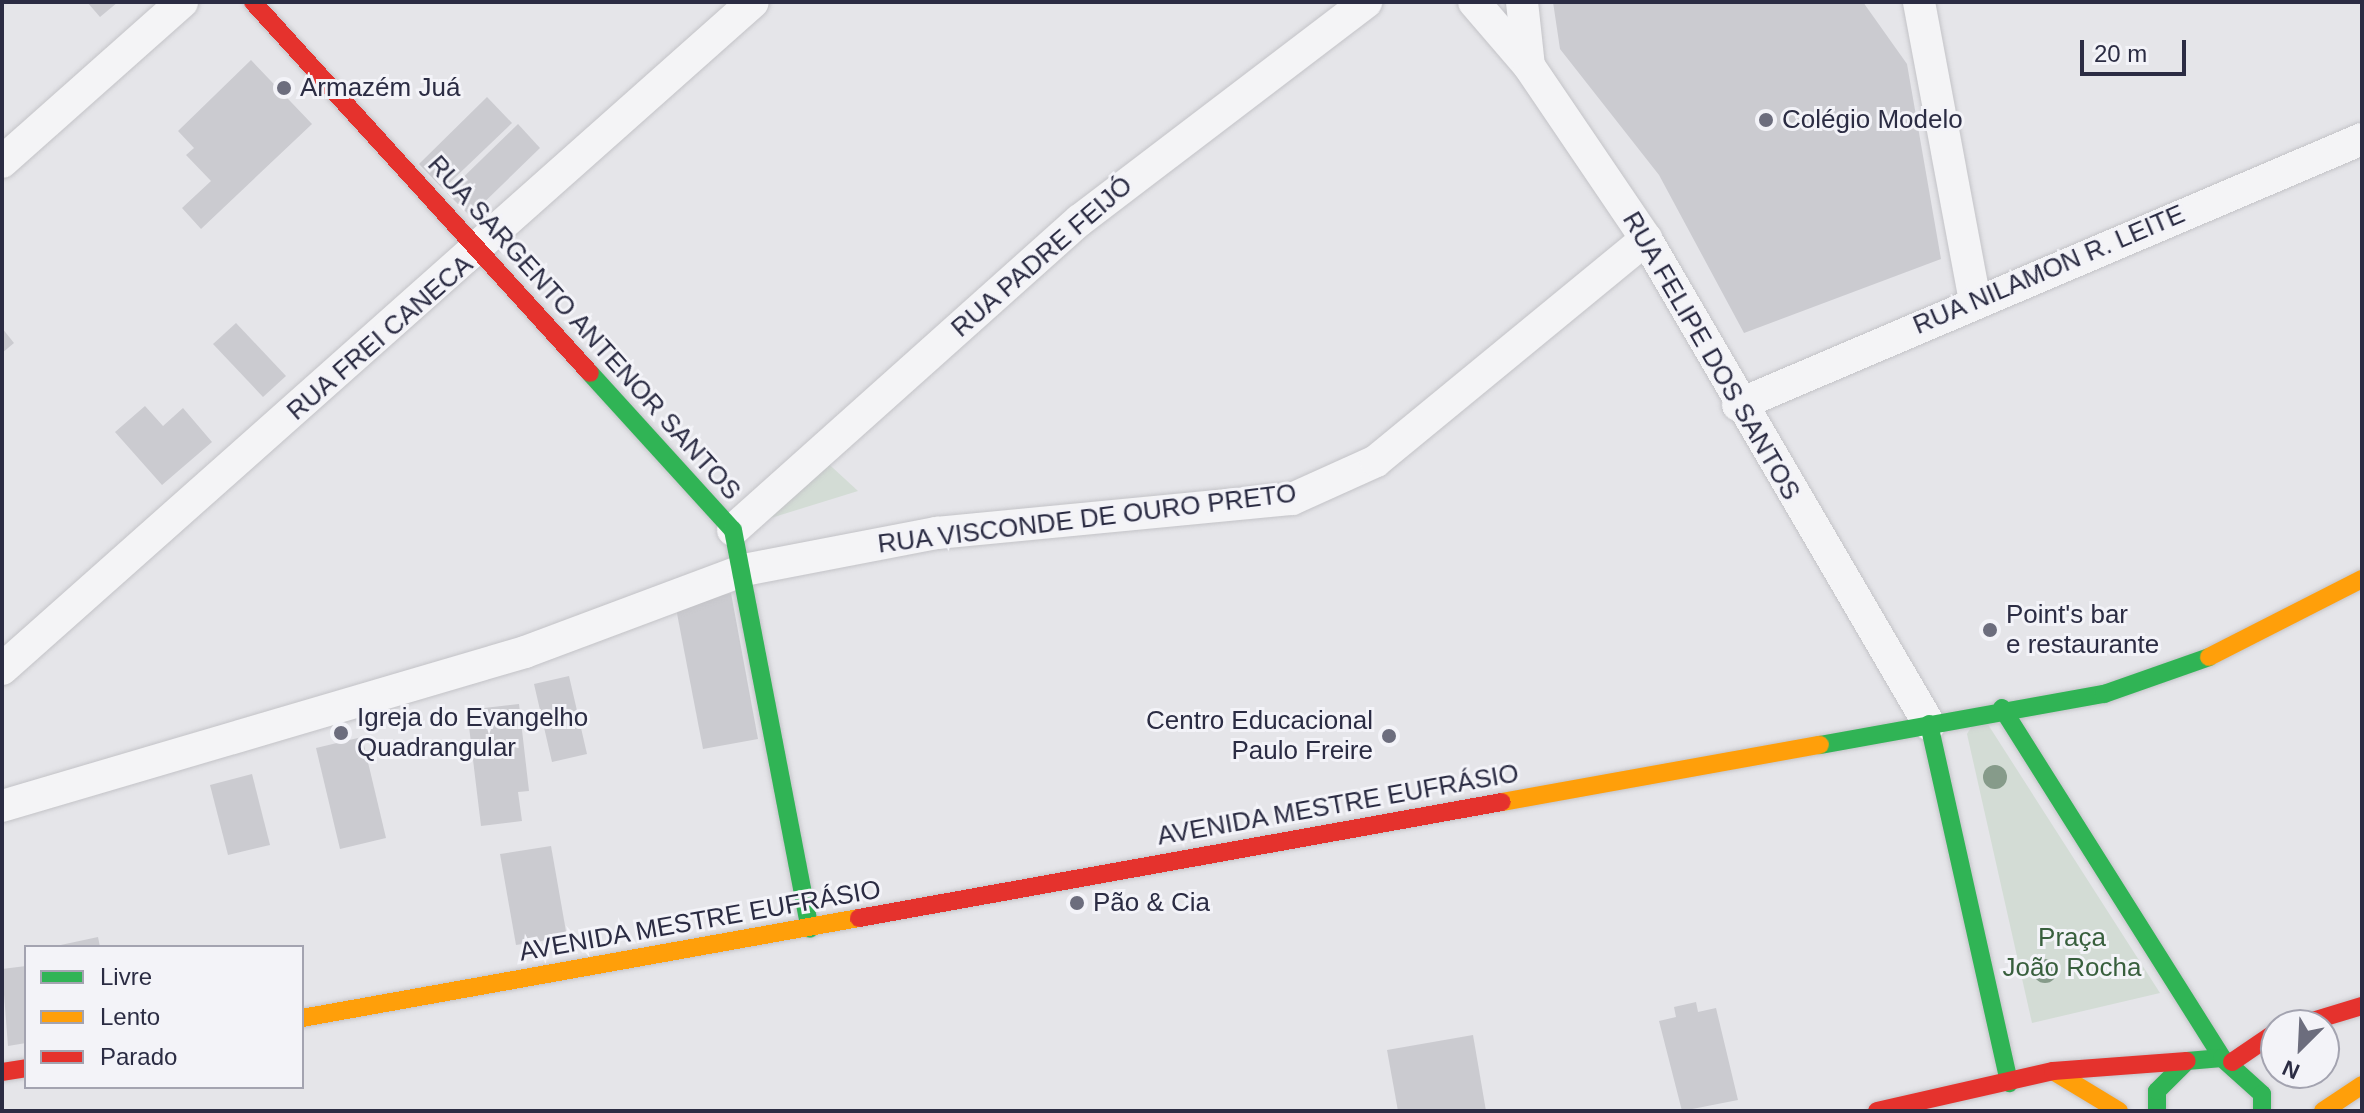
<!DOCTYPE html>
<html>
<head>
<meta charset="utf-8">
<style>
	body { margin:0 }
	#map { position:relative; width:2364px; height:1113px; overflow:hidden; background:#e5e5e9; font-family:Helvetica,sans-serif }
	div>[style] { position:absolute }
	.green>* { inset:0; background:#d3dcd5 }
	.building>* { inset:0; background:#cbcbd0 }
	.roads { filter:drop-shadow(0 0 2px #c3c3c7) drop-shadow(0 0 2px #c3c3c7) }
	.street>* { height:32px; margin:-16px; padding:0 16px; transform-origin:16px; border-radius:16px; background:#f4f4f6 }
	.fast>* { height:18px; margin:-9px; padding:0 9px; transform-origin:9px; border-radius:9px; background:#30b455 }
	.slow>* { height:18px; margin:-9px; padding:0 9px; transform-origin:9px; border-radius:9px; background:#ff9f0a }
	.jam>* { height:18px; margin:-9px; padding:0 9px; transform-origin:9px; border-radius:9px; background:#e5322d }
	.trees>* { width:24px; height:24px; margin:-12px; border-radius:50%; background:#869b8a }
	.dots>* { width:22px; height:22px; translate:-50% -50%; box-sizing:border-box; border:4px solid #f3f3f8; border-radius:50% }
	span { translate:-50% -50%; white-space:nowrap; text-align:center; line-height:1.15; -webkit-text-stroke:6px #f3f3f8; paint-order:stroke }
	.poi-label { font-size:26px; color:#2b2c43 }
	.left { translate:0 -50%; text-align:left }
	.right { translate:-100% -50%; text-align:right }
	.street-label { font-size:26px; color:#2b2c43 }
	.park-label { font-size:26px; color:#385f3d }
	.frame { position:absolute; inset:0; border:4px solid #2b2c43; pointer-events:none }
	.legend { position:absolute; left:24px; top:945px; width:280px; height:144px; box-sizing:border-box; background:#f3f3f8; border:2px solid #a3a3b0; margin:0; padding:10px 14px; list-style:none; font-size:24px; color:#2b2c43 }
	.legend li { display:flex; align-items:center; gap:16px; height:40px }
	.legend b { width:40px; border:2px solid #a3a3b0 }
	.north { position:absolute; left:2260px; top:1009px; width:80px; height:80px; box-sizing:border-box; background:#f3f3f8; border:2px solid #a3a3b0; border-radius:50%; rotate:204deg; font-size:22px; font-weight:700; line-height:32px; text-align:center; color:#2b2c43 }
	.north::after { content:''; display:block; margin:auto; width:28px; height:36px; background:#6c6d7d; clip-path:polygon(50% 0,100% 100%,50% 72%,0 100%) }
	.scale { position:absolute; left:2080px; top:40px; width:106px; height:36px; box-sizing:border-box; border:4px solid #2b2c43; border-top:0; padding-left:10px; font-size:24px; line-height:28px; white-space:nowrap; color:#2b2c43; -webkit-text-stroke:6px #f3f3f8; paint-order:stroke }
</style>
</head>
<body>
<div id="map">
	<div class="green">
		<div style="clip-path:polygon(820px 456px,858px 491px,758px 522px)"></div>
		<div style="clip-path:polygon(1980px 712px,2160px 993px,2032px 1023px,1967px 734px)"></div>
	</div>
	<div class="building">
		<div style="clip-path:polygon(87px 2px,118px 2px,100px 17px)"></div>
		<div style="clip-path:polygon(1553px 2px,1863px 2px,1907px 64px,1941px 259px,1744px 333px,1659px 175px,1560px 49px)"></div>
		<div style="clip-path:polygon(251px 60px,312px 124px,201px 229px,182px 208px,211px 181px,186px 155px,194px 148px,178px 131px)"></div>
		<div style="clip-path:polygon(487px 97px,512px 123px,443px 189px,419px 164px)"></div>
		<div style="clip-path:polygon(518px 124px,540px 148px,470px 216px,447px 193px)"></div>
		<div style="clip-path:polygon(236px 323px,286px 376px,263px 397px,213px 344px)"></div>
		<div style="clip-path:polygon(2px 328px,14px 343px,2px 353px)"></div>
		<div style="clip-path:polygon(145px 406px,163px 426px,183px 408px,212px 442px,162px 485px,115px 432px)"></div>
		<div style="clip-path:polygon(731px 593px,758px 739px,703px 749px,675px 603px)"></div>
		<div style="clip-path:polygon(569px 676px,587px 754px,552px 762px,534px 684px)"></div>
		<div style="clip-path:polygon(519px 704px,529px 791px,518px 792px,522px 821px,481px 826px,467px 710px)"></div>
		<div style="clip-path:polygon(362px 737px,386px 838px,340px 849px,316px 748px)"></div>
		<div style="clip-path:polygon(252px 774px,270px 845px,228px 855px,210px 785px)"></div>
		<div style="clip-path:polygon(551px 846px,567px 937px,516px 945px,500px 854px)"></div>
		<div style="clip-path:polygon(98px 937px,100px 947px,57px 947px,56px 946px)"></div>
		<div style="clip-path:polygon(26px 966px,26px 1043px,8px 1046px,2px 969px)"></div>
		<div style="clip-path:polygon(1696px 1002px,1698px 1012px,1716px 1008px,1738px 1100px,1682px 1111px,1659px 1021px,1676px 1017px,1674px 1007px)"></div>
		<div style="clip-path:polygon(1473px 1035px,1486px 1111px,1398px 1111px,1387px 1050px)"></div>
	</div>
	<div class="roads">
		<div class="street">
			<div style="left:1474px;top:2px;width:84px;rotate:49.3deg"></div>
			<div style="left:1529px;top:66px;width:209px;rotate:55.9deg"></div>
			<div style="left:1646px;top:239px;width:562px;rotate:59.74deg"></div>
			<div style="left:1522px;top:2px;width:64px;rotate:83.8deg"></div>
			<div style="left:1919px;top:2px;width:304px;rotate:79.4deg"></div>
			<div style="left:2px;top:162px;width:241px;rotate:-41.6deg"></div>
			<div style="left:1738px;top:405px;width:678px;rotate:-23.09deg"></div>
			<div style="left:733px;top:530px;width:465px;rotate:-41.8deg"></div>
			<div style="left:1080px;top:220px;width:360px;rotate:-37.3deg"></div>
			<div style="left:2px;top:669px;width:1004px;rotate:-41.61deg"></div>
			<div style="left:2px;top:806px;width:545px;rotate:-16.41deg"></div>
			<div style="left:525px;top:652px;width:234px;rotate:-20.5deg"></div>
			<div style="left:744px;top:570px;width:197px;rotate:-10.9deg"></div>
			<div style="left:937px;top:533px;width:357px;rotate:-5.5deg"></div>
			<div style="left:1292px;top:499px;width:92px;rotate:-24.3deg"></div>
			<div style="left:1376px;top:461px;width:350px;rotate:-39.4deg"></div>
		</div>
		<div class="fast">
			<div style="left:590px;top:373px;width:212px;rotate:47.7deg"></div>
			<div style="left:733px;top:530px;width:406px;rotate:79.1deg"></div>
			<div style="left:2002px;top:708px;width:413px;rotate:57.8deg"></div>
			<div style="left:1929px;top:724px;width:368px;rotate:77.4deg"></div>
			<div style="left:1820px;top:745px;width:289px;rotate:-10.2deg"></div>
			<div style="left:2104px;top:694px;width:111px;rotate:-19.4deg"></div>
			<div style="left:2157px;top:1111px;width:20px;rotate:-90deg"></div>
			<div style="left:2157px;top:1091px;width:42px;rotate:-45deg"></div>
			<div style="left:2187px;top:1061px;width:35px;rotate:-5deg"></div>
			<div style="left:2222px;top:1058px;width:54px;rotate:42deg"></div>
			<div style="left:2262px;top:1094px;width:17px;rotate:90deg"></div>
		</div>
		<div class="slow">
			<div style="left:2209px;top:657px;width:172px;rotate:-27deg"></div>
			<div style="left:1502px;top:802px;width:323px;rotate:-10.2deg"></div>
			<div style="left:302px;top:1018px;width:566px;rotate:-10.18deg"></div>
			<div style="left:2053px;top:1071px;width:77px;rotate:31.2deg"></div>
			<div style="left:2323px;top:1111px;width:47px;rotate:-33.7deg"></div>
		</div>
		<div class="jam">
			<div style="left:253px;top:2px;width:501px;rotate:47.75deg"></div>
			<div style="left:859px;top:918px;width:653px;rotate:-10.23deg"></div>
			<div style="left:2299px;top:1025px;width:66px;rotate:-16.8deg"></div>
			<div style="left:2232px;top:1062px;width:53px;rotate:-34.3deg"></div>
			<div style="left:2px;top:1072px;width:24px;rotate:-9deg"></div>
			<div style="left:1877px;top:1111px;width:180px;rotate:-12.8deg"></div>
			<div style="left:2053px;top:1071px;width:134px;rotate:-4.3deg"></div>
		</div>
	</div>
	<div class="trees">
		<div style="left:1995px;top:777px"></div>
		<div style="left:2045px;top:971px"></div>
	</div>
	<div class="dots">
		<div style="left:284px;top:88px;background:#6c6d7d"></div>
		<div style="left:1766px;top:120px;background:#6c6d7d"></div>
		<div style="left:1990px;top:630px;background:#6c6d7d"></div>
		<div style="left:341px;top:733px;background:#6c6d7d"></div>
		<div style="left:1389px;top:736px;background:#6c6d7d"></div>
		<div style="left:1077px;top:903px;background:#6c6d7d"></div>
	</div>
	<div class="poi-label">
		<span class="left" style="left:300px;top:88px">Armazém Juá</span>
		<span class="left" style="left:1782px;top:120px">Colégio Modelo</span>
		<span class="left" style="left:2006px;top:630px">Point's bar<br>e restaurante</span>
		<span class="left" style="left:357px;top:733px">Igreja do Evangelho<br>Quadrangular</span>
		<span class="right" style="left:1373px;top:736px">Centro Educacional<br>Paulo Freire</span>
		<span class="left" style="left:1093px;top:903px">Pão &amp; Cia</span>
	</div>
	<div class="street-label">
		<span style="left:1042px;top:257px;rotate:-41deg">RUA PADRE FEIJÓ</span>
		<span style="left:2049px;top:270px;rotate:-23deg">RUA NILAMON R. LEITE</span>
		<span style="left:584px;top:328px;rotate:48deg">RUA SARGENTO ANTENOR SANTOS</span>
		<span style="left:380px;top:338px;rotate:-41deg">RUA FREI CANECA</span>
		<span style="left:1711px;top:356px;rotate:60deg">RUA FELIPE DOS SANTOS</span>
		<span style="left:1087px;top:519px;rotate:-7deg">RUA VISCONDE DE OURO PRETO</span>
		<span style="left:1338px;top:805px;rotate:-10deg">AVENIDA MESTRE EUFRÁSIO</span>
		<span style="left:700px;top:921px;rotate:-10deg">AVENIDA MESTRE EUFRÁSIO</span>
	</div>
	<div class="park-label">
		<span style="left:2072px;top:953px">Praça<br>João Rocha</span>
	</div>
	<div class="frame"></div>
	<ul class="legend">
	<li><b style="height:10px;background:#30b455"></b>Livre</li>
	<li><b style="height:10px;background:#ff9f0a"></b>Lento</li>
	<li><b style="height:10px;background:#e5322d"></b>Parado</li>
	</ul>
	<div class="north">N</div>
	<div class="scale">20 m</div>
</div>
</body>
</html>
